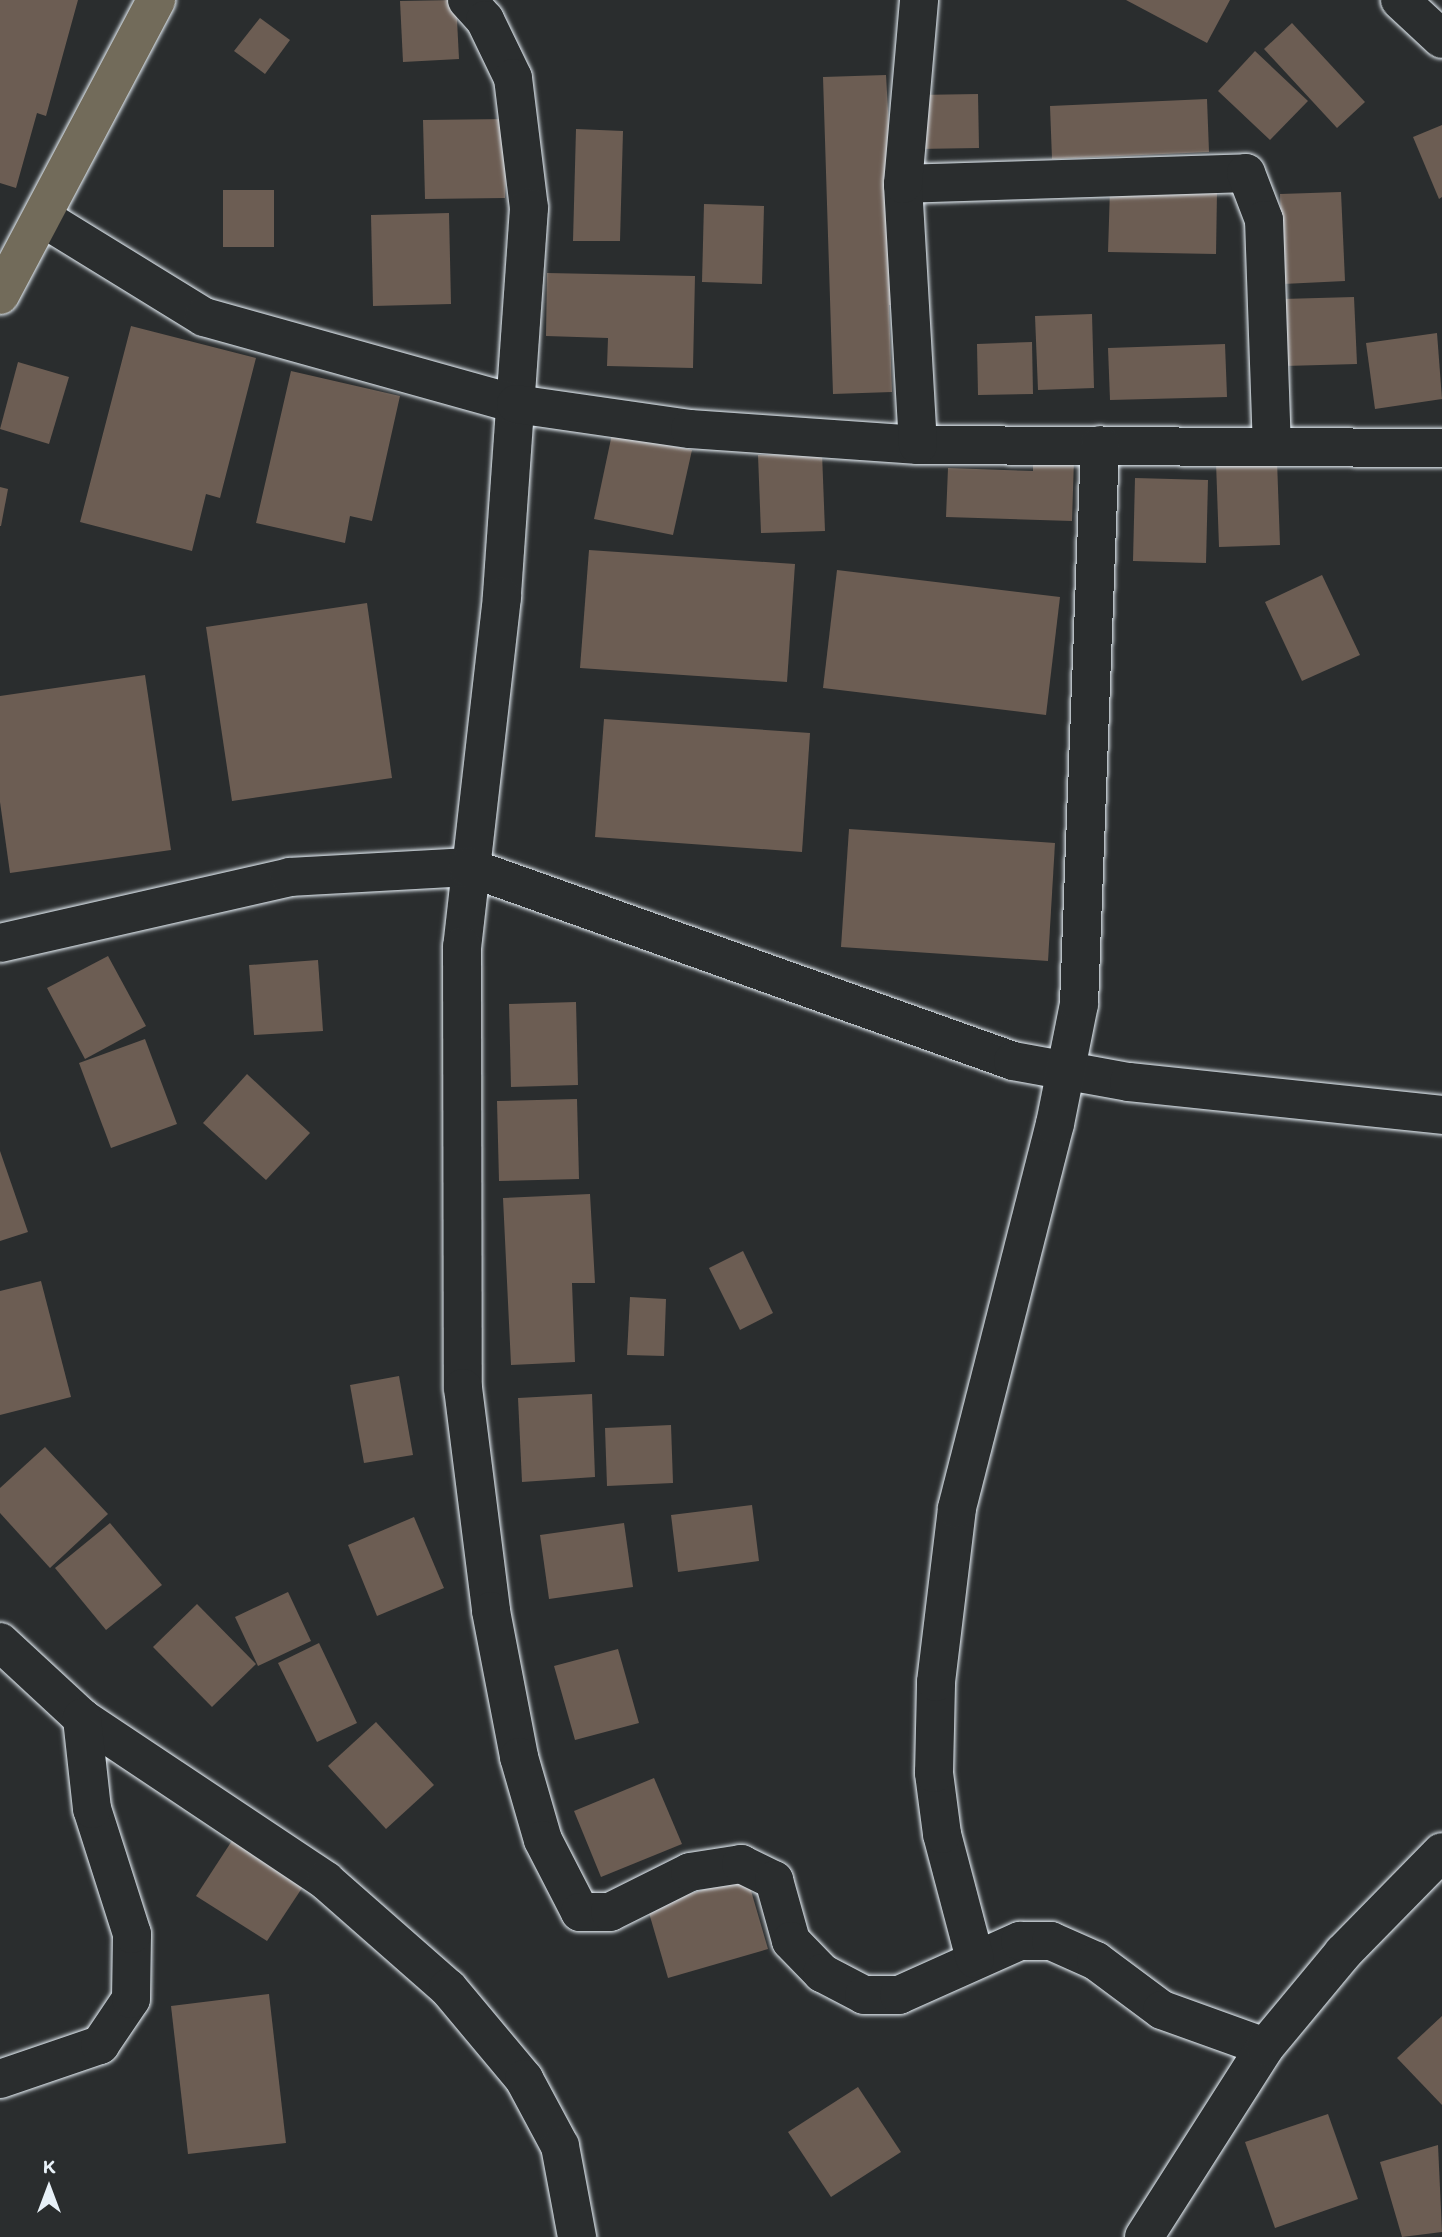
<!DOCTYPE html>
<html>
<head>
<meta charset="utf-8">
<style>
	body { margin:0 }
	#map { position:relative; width:1442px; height:2237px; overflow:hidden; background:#2a2d2e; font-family:Itim,sans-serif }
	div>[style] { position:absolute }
	.building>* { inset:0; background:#6c5d53 }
	.roads { filter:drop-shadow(0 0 2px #e8f1f8) drop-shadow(0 0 2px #e8f1f8) }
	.minor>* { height:38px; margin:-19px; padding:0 19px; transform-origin:19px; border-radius:19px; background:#2a2d2e }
	.major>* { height:38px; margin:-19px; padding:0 19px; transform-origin:19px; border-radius:19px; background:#726b5a }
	span { translate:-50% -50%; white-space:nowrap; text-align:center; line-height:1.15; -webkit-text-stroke:5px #2a2d2e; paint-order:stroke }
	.north { position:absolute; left:14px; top:2153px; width:70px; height:70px; -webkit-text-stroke:5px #2a2d2e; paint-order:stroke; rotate:0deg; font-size:19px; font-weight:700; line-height:28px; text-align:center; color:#e8f1f8 }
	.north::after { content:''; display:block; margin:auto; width:24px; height:32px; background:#e8f1f8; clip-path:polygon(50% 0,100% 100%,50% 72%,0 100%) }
</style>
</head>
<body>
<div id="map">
	<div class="building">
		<div style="clip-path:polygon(0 0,78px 0,46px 116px,37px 113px,16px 188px,0 183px)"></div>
		<div style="clip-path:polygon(456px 0,459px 59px,403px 62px,400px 1px)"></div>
		<div style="clip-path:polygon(1126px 0,1230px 0,1207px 43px)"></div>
		<div style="clip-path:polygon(260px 18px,290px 40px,265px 74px,234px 51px)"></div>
		<div style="clip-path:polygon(1292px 23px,1365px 102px,1337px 128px,1264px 49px)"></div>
		<div style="clip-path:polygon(1255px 51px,1308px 101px,1270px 140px,1218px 91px)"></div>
		<div style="clip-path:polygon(886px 75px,899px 305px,889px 305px,892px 392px,833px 394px,823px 77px)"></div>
		<div style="clip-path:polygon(978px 94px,979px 148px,917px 149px,916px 95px)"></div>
		<div style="clip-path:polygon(1207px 99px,1209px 152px,1052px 159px,1050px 106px)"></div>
		<div style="clip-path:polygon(508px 119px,505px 198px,425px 199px,423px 120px)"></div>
		<div style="clip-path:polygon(1442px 125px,1442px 197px,1439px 199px,1413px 137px)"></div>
		<div style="clip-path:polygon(576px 129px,623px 131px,620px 241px,573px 241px)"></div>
		<div style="clip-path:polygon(1110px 188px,1217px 190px,1216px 254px,1108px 252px)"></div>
		<div style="clip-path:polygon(223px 190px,274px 190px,274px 247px,223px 247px)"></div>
		<div style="clip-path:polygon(1341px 192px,1345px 281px,1283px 284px,1280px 194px)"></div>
		<div style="clip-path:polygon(704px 204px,764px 206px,762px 284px,702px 282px)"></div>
		<div style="clip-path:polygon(449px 213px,451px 304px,373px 306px,371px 215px)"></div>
		<div style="clip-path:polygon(547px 273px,695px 276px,693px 368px,607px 366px,608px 338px,546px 336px)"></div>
		<div style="clip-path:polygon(1354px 297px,1357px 364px,1285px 366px,1282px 299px)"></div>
		<div style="clip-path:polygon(1092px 314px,1094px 388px,1038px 390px,1035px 316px)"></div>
		<div style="clip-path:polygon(131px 326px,256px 358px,220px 498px,206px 494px,192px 551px,80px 522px)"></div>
		<div style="clip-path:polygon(1437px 333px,1442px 399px,1375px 409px,1366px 343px)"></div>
		<div style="clip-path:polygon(1032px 342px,1033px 394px,978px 395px,977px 344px)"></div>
		<div style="clip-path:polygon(1225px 344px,1227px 397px,1110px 400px,1108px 348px)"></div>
		<div style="clip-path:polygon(18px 362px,69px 377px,49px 444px,0 429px)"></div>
		<div style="clip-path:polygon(291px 371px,400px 396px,372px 521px,350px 516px,345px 543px,256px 523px)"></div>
		<div style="clip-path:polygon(612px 434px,692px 450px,673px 535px,594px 519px)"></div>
		<div style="clip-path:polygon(822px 453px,825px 531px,761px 533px,758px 455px)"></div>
		<div style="clip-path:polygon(1033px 459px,1074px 459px,1072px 521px,946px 517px,948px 468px,1033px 471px)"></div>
		<div style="clip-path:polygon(1277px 460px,1280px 545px,1219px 547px,1216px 462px)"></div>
		<div style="clip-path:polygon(1135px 478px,1208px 480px,1206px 563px,1133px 561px)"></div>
		<div style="clip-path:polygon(0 487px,8px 489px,1px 526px,0 526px)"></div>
		<div style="clip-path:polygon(589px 550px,795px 564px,787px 682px,580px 668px)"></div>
		<div style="clip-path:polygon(837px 570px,1060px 597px,1046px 715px,823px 688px)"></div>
		<div style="clip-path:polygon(1322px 575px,1360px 655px,1302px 681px,1265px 602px)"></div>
		<div style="clip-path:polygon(367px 603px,392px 778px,232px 801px,206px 627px)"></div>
		<div style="clip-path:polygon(145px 675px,171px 850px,10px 873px,0 802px,0 696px)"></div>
		<div style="clip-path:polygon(604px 719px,810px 733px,802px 852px,595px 837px)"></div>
		<div style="clip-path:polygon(849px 829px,1055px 843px,1048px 961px,841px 947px)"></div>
		<div style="clip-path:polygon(108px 956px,146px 1026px,85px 1059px,47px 988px)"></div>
		<div style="clip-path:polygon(318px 960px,323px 1031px,254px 1035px,249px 965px)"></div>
		<div style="clip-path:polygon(576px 1002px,578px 1085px,511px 1087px,509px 1004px)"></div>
		<div style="clip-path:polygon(145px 1039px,177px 1124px,111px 1148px,79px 1063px)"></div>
		<div style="clip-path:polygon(247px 1074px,310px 1133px,266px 1180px,203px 1123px)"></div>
		<div style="clip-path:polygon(577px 1099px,579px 1179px,499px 1181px,497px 1101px)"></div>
		<div style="clip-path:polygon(0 1151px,28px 1232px,0 1241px)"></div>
		<div style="clip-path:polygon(590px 1194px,595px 1283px,572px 1283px,575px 1362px,511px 1365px,503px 1198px)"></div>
		<div style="clip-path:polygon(743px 1251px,773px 1313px,740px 1330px,709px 1268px)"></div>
		<div style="clip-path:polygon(41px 1281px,71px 1397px,0 1415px,0 1291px)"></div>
		<div style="clip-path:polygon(630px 1297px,666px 1299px,664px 1356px,627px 1355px)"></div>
		<div style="clip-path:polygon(399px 1376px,413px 1455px,364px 1463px,350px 1385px)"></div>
		<div style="clip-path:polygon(592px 1394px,595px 1477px,522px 1482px,518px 1398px)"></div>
		<div style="clip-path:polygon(671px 1425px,673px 1483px,607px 1486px,605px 1428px)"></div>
		<div style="clip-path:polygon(45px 1447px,108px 1514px,50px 1568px,0 1513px,0 1488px)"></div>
		<div style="clip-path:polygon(752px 1505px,759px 1561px,678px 1572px,671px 1515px)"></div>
		<div style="clip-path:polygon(414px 1517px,444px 1588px,377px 1616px,348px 1545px)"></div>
		<div style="clip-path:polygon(110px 1523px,162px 1585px,106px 1630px,55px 1568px)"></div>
		<div style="clip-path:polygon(624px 1523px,633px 1587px,549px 1599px,540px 1535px)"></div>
		<div style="clip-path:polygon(288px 1592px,311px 1641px,258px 1666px,235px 1617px)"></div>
		<div style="clip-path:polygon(197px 1604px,256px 1664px,212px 1707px,153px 1647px)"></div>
		<div style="clip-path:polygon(319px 1643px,357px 1723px,317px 1742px,278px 1663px)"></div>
		<div style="clip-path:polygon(618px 1649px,639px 1723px,575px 1740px,554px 1666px)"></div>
		<div style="clip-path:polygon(376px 1722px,434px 1785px,386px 1829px,328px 1766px)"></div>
		<div style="clip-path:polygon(654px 1778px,682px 1844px,601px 1877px,574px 1811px)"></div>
		<div style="clip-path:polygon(237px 1833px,308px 1879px,267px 1941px,196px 1896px)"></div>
		<div style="clip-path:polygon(747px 1877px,768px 1949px,668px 1978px,647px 1906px)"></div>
		<div style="clip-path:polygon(269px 1994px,286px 2143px,188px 2154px,171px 2006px)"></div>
		<div style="clip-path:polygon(1442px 2016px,1442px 2105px,1397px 2058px)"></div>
		<div style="clip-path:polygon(858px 2087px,901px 2152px,831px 2197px,788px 2132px)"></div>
		<div style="clip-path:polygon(1328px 2114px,1358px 2199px,1275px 2228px,1245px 2142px)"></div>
		<div style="clip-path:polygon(1438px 2145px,1442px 2232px,1402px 2237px,1380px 2162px)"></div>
	</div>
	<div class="roads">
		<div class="minor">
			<div style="left:467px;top:0;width:27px;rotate:48deg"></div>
			<div style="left:485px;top:20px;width:64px;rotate:64.2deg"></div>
			<div style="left:513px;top:78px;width:131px;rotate:83deg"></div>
			<div style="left:529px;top:208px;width:390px;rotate:94deg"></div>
			<div style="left:502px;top:597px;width:351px;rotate:96.5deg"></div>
			<div style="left:462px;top:946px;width:442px;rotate:89.9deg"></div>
			<div style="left:463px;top:1388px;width:225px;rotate:82.8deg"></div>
			<div style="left:491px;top:1611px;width:149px;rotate:79.1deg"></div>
			<div style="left:519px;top:1757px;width:86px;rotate:73.9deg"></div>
			<div style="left:543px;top:1840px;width:81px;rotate:62.8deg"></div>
			<div style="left:580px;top:1912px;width:30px"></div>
			<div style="left:610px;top:1912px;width:89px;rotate:-26.6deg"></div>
			<div style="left:690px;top:1872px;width:52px;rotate:-8.9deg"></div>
			<div style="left:741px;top:1864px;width:37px;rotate:26deg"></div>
			<div style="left:774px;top:1880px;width:63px;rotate:74.4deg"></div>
			<div style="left:791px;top:1941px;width:45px;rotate:45.9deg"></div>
			<div style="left:822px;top:1973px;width:47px;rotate:27.6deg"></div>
			<div style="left:864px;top:1995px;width:35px"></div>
			<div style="left:899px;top:1995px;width:133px;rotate:-24.1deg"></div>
			<div style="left:1020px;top:1941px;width:31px"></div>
			<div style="left:1051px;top:1941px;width:49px;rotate:24deg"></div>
			<div style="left:1096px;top:1961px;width:82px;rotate:36.6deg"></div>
			<div style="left:1162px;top:2010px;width:109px;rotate:19.8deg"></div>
			<div style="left:1400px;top:0;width:57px;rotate:42.9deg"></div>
			<div style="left:903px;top:184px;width:343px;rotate:-1.8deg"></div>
			<div style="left:1246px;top:173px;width:50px;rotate:69deg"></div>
			<div style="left:1264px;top:220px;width:226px;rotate:88deg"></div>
			<div style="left:43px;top:218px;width:189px;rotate:31.6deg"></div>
			<div style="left:204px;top:317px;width:324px;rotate:15.6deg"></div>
			<div style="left:516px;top:404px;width:176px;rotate:8.2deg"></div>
			<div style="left:690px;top:429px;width:229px;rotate:4deg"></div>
			<div style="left:918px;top:445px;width:524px;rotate:0.33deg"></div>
			<div style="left:918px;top:445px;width:261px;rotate:-93.3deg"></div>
			<div style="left:903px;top:184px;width:185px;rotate:-85deg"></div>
			<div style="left:0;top:943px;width:297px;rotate:-12.8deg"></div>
			<div style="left:290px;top:877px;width:178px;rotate:-3.2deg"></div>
			<div style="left:468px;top:867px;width:578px;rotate:19.59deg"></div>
			<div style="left:1013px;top:1061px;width:118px;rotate:10.3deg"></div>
			<div style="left:1129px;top:1082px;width:315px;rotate:6deg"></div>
			<div style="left:0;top:1642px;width:112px;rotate:42.8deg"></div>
			<div style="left:82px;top:1718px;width:293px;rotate:33.7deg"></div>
			<div style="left:326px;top:1881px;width:162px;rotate:41.3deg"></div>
			<div style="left:448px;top:1988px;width:119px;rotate:50.1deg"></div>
			<div style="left:524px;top:2079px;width:76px;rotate:61.8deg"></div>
			<div style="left:560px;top:2146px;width:93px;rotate:79.4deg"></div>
			<div style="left:975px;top:1959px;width:129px;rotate:-104.8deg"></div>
			<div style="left:942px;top:1834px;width:62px;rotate:-97.5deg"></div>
			<div style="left:934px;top:1773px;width:91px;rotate:-88.7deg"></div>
			<div style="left:936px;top:1682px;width:175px;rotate:-83.1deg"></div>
			<div style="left:957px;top:1508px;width:396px;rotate:-75.7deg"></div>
			<div style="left:1055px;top:1124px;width:122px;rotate:-78.7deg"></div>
			<div style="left:1079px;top:1004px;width:559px;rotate:-87.85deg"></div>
			<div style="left:0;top:2079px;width:106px;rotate:-18.8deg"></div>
			<div style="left:100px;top:2045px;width:55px;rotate:-56deg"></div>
			<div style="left:131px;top:1999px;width:65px;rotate:-89.1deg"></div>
			<div style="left:132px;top:1934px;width:131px;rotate:-107.7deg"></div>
			<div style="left:92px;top:1809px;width:92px;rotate:-96.3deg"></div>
			<div style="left:1144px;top:2237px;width:225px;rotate:-57.5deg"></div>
			<div style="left:1265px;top:2047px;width:122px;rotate:-50.3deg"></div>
			<div style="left:1343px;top:1953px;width:141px;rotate:-45.6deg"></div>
		</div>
		<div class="major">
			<div style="left:0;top:295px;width:334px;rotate:-62.1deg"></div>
		</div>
	</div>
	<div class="north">K</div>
</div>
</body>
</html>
